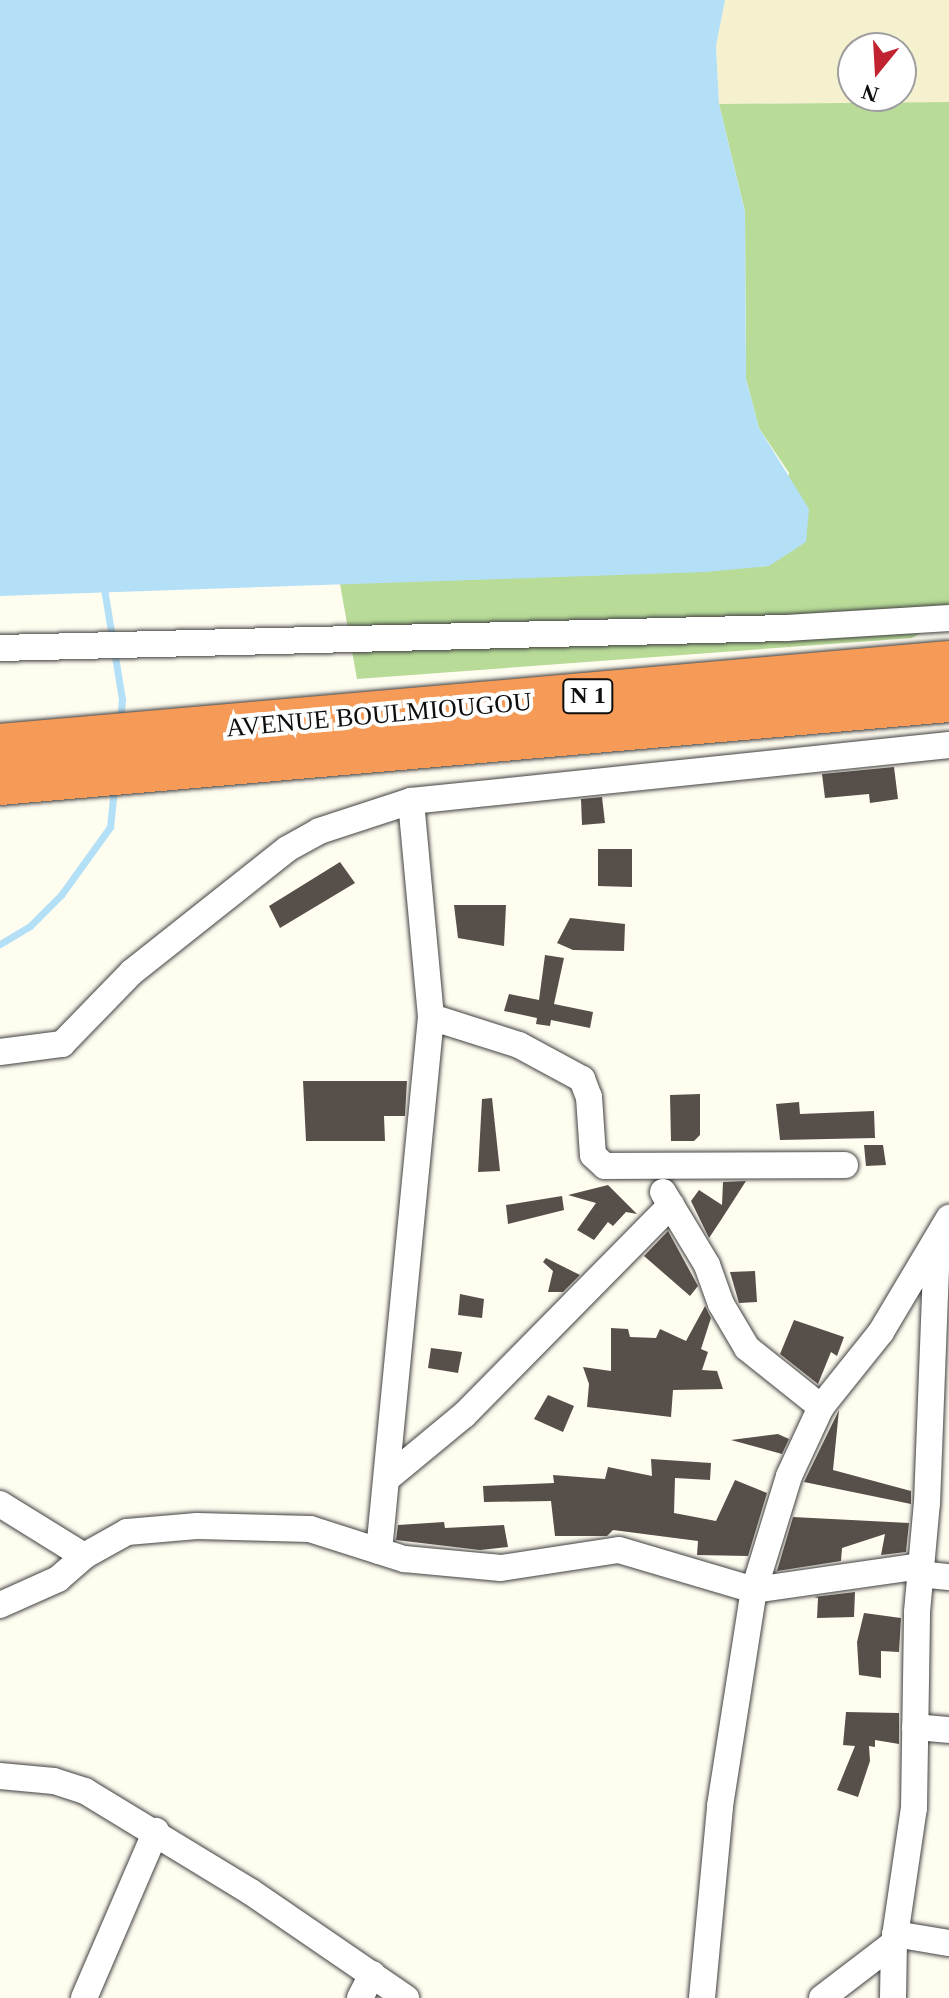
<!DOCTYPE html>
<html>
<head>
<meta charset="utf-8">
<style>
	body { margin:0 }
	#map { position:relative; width:949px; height:1998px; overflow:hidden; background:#fffcf0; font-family:Georgia,serif }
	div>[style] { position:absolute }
	.farmland>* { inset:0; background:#f5f1cf }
	.forest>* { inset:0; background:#b8db98 }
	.water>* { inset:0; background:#b4e0f7 }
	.stream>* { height:7px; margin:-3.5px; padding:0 3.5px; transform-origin:3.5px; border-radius:3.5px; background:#b4e0f7 }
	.building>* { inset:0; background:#574f4a }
	.roads { filter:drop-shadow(0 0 2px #414141) drop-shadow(0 0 2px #414141) }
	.street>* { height:26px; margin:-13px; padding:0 13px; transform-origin:13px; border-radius:13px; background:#fff }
	.highway>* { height:44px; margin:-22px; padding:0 22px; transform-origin:22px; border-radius:22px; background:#f69b57 }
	span { translate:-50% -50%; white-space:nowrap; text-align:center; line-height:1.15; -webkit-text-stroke:8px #fff; paint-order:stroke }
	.shield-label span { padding:2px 6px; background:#fff; border:2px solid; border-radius:6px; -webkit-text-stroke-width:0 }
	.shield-label { font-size:24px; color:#0e0e0e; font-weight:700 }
	.street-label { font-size:26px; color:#0e0e0e }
	.north { position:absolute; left:837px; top:32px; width:80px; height:80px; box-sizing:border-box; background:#fff; border:2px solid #9f9f9f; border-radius:50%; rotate:198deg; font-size:22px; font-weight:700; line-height:32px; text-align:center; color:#0e0e0e }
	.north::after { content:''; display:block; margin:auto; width:28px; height:36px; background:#c12430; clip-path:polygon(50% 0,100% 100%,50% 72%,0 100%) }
</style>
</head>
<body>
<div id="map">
	<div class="farmland">
		<div style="clip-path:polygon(evenodd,725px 0,949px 0,949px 102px,719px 104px,716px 46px,725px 0,853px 48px,901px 48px,901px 96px,853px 96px,853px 48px)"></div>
	</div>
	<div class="forest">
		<div style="clip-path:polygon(949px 102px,949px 617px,912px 638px,357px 679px,340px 584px,769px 566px,789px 473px,759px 428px,746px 379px,745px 212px,719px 104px)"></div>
	</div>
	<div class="water">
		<div style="clip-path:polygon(0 0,725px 0,716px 46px,719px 104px,745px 212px,746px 379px,759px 428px,809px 509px,806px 542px,769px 566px,706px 572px,0 596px)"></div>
	</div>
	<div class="stream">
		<div style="left:103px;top:582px;width:119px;rotate:80.8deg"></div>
		<div style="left:122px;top:699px;width:21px;rotate:95deg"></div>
		<div style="left:0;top:944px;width:35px;rotate:-31deg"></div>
		<div style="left:30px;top:926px;width:44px;rotate:-45deg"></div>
		<div style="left:61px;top:895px;width:84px;rotate:-54.2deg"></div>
		<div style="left:110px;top:827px;width:39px;rotate:-84deg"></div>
	</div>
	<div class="building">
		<div style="clip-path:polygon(894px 767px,898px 799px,870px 803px,869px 794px,825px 798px,822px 774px)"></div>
		<div style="clip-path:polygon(602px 797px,605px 823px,582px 825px,581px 799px)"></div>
		<div style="clip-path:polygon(598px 849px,632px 849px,632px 887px,598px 886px)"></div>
		<div style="clip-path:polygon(340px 862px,355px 883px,280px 928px,269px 906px)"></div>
		<div style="clip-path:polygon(454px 905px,506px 905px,504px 946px,458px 938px)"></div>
		<div style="clip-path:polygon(570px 918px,625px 924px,624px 951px,573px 950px,557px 943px)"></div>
		<div style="clip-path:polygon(545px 955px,564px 958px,554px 1004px,593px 1012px,590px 1028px,551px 1020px,550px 1026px,536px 1024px,537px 1018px,504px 1011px,509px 994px,539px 1000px)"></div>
		<div style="clip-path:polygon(303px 1081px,407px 1081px,405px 1116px,384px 1116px,385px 1141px,306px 1141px)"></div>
		<div style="clip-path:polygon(700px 1094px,700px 1135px,694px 1141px,671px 1141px,670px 1095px)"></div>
		<div style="clip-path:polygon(492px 1098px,500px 1171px,478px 1172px,482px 1099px)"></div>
		<div style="clip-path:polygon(799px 1102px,800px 1114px,874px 1111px,875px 1138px,780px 1140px,776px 1104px)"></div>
		<div style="clip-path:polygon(864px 1145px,883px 1145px,886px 1165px,866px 1166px)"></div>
		<div style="clip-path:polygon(746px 1181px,721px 1220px,709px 1238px,691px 1201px,699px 1190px,722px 1205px,723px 1182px)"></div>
		<div style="clip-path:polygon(608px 1185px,637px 1214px,626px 1212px,613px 1226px,608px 1222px,594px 1240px,577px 1230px,596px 1203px,568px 1195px)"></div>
		<div style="clip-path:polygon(562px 1196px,564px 1210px,508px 1224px,506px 1205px)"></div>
		<div style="clip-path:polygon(668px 1231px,698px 1286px,690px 1296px,644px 1256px)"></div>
		<div style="clip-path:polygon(546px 1258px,580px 1275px,563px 1292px,548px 1292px,553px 1271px,543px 1262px)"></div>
		<div style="clip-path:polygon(755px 1271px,757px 1302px,739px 1303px,730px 1272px)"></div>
		<div style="clip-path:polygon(460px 1294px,484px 1299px,482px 1318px,458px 1315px)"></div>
		<div style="clip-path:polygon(705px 1306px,711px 1318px,701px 1349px,708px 1352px,702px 1370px,717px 1371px,723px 1389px,673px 1390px,671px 1417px,587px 1407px,589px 1384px,583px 1367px,611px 1371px,611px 1328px,628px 1329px,630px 1337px,656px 1338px,660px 1329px,686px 1341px)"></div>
		<div style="clip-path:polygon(794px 1320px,844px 1337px,837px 1356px,831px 1352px,818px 1384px,780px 1354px)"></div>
		<div style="clip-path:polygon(431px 1348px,462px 1352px,458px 1373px,428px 1368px)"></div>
		<div style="clip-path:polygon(548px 1395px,574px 1406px,563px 1432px,534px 1419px)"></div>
		<div style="clip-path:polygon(839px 1410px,833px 1470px,911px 1491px,911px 1504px,804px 1482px)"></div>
		<div style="clip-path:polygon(778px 1434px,789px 1439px,782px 1454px,731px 1440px)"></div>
		<div style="clip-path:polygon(651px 1459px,711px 1463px,710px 1480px,675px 1478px,674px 1513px,716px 1521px,735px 1480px,767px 1493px,748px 1556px,697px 1555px,698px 1541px,613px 1530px,607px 1536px,555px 1536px,551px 1501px,484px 1502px,483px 1486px,554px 1483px,553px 1475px,605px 1479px,608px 1467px,652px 1476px)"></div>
		<div style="clip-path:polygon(793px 1517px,909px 1523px,906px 1552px,881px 1555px,885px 1534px,842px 1548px,841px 1561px,777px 1571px)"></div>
		<div style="clip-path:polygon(444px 1522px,445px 1528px,504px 1525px,508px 1547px,480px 1550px,396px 1540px,398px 1525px)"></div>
		<div style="clip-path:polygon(855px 1592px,854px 1617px,817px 1618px,818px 1598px,814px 1597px)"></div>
		<div style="clip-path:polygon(864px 1613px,901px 1618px,899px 1652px,881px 1651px,881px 1678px,859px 1675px,857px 1642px)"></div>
		<div style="clip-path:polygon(846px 1712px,899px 1713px,899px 1744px,875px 1740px,875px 1747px,869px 1746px,870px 1761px,858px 1797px,837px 1790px,855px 1746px,843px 1745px)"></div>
	</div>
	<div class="roads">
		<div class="street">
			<div style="left:0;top:648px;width:787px;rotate:-1.46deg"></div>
			<div style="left:787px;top:628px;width:162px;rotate:-3.5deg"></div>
			<div style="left:431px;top:1017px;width:92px;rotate:17.7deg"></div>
			<div style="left:519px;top:1045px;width:72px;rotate:28.4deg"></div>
			<div style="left:582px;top:1079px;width:19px;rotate:69deg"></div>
			<div style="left:589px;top:1097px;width:58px;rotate:86.1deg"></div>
			<div style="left:593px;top:1155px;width:16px;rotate:43deg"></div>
			<div style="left:605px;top:1166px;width:240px;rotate:-0.2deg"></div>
			<div style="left:0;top:1052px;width:63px;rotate:-7.4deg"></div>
			<div style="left:62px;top:1044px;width:100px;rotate:-45.8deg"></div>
			<div style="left:132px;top:972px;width:198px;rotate:-38.4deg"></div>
			<div style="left:287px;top:849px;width:37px;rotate:-29deg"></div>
			<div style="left:319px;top:831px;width:97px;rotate:-18.1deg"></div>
			<div style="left:411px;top:801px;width:541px;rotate:-5.94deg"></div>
			<div style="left:663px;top:1192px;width:85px;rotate:58.9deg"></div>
			<div style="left:707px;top:1265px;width:41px;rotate:70.3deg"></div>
			<div style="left:721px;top:1304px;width:51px;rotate:59.4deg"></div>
			<div style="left:747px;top:1348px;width:95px;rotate:38.6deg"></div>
			<div style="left:389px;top:1477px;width:97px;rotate:-39.6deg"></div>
			<div style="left:464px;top:1415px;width:295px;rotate:-45.4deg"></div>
			<div style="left:0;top:1504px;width:99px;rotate:31.8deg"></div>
			<div style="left:84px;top:1556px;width:49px;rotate:-29.2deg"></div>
			<div style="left:127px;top:1532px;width:70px;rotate:-4.9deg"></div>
			<div style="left:197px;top:1526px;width:113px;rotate:1.5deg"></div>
			<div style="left:310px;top:1529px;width:99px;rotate:17.7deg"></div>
			<div style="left:404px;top:1559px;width:97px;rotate:5.3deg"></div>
			<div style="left:501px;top:1568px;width:119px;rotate:-8.7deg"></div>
			<div style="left:619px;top:1550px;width:141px;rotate:16.5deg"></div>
			<div style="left:754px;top:1590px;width:168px;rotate:-8.2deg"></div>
			<div style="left:379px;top:1551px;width:537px;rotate:-84.44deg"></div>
			<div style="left:431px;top:1017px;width:217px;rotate:-95.3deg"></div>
			<div style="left:919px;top:1574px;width:30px;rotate:6deg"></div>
			<div style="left:0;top:1605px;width:64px;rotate:-24.1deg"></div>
			<div style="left:58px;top:1579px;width:35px;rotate:-41deg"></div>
			<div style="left:915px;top:1727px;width:34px;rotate:5deg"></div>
			<div style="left:0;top:1776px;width:54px;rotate:5.3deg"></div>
			<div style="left:54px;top:1781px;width:33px;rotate:18deg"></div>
			<div style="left:85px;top:1791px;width:194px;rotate:31.3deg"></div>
			<div style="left:251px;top:1892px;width:188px;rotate:34.4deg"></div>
			<div style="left:895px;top:1934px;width:55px;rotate:9.5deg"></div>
			<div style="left:84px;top:1998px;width:182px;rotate:-66.7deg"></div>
			<div style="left:360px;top:1998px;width:27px;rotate:-63deg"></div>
			<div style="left:702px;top:1998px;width:193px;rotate:-84.6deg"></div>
			<div style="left:720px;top:1806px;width:219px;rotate:-81.1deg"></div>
			<div style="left:754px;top:1590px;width:119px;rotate:-72.9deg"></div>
			<div style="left:789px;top:1476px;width:76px;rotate:-65.1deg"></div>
			<div style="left:821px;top:1407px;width:96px;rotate:-51.3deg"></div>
			<div style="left:881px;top:1332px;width:133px;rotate:-59.2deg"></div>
			<div style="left:822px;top:1998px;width:91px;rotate:-37.4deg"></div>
			<div style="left:893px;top:1998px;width:55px;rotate:-89deg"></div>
			<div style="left:894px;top:1943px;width:136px;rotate:-81.6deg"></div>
			<div style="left:914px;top:1808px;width:196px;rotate:-89.1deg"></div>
			<div style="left:917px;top:1612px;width:109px;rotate:-84.8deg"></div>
			<div style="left:927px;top:1503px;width:256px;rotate:-87.8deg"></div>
		</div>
		<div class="highway">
			<div style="left:0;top:746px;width:953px;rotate:-5deg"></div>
			<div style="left:0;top:783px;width:953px;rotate:-5deg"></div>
		</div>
	</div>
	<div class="shield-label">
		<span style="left:588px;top:696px">N 1</span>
	</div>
	<div class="street-label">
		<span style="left:379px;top:715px;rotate:-5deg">AVENUE BOULMIOUGOU</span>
	</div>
	<div class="north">N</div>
</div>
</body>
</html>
